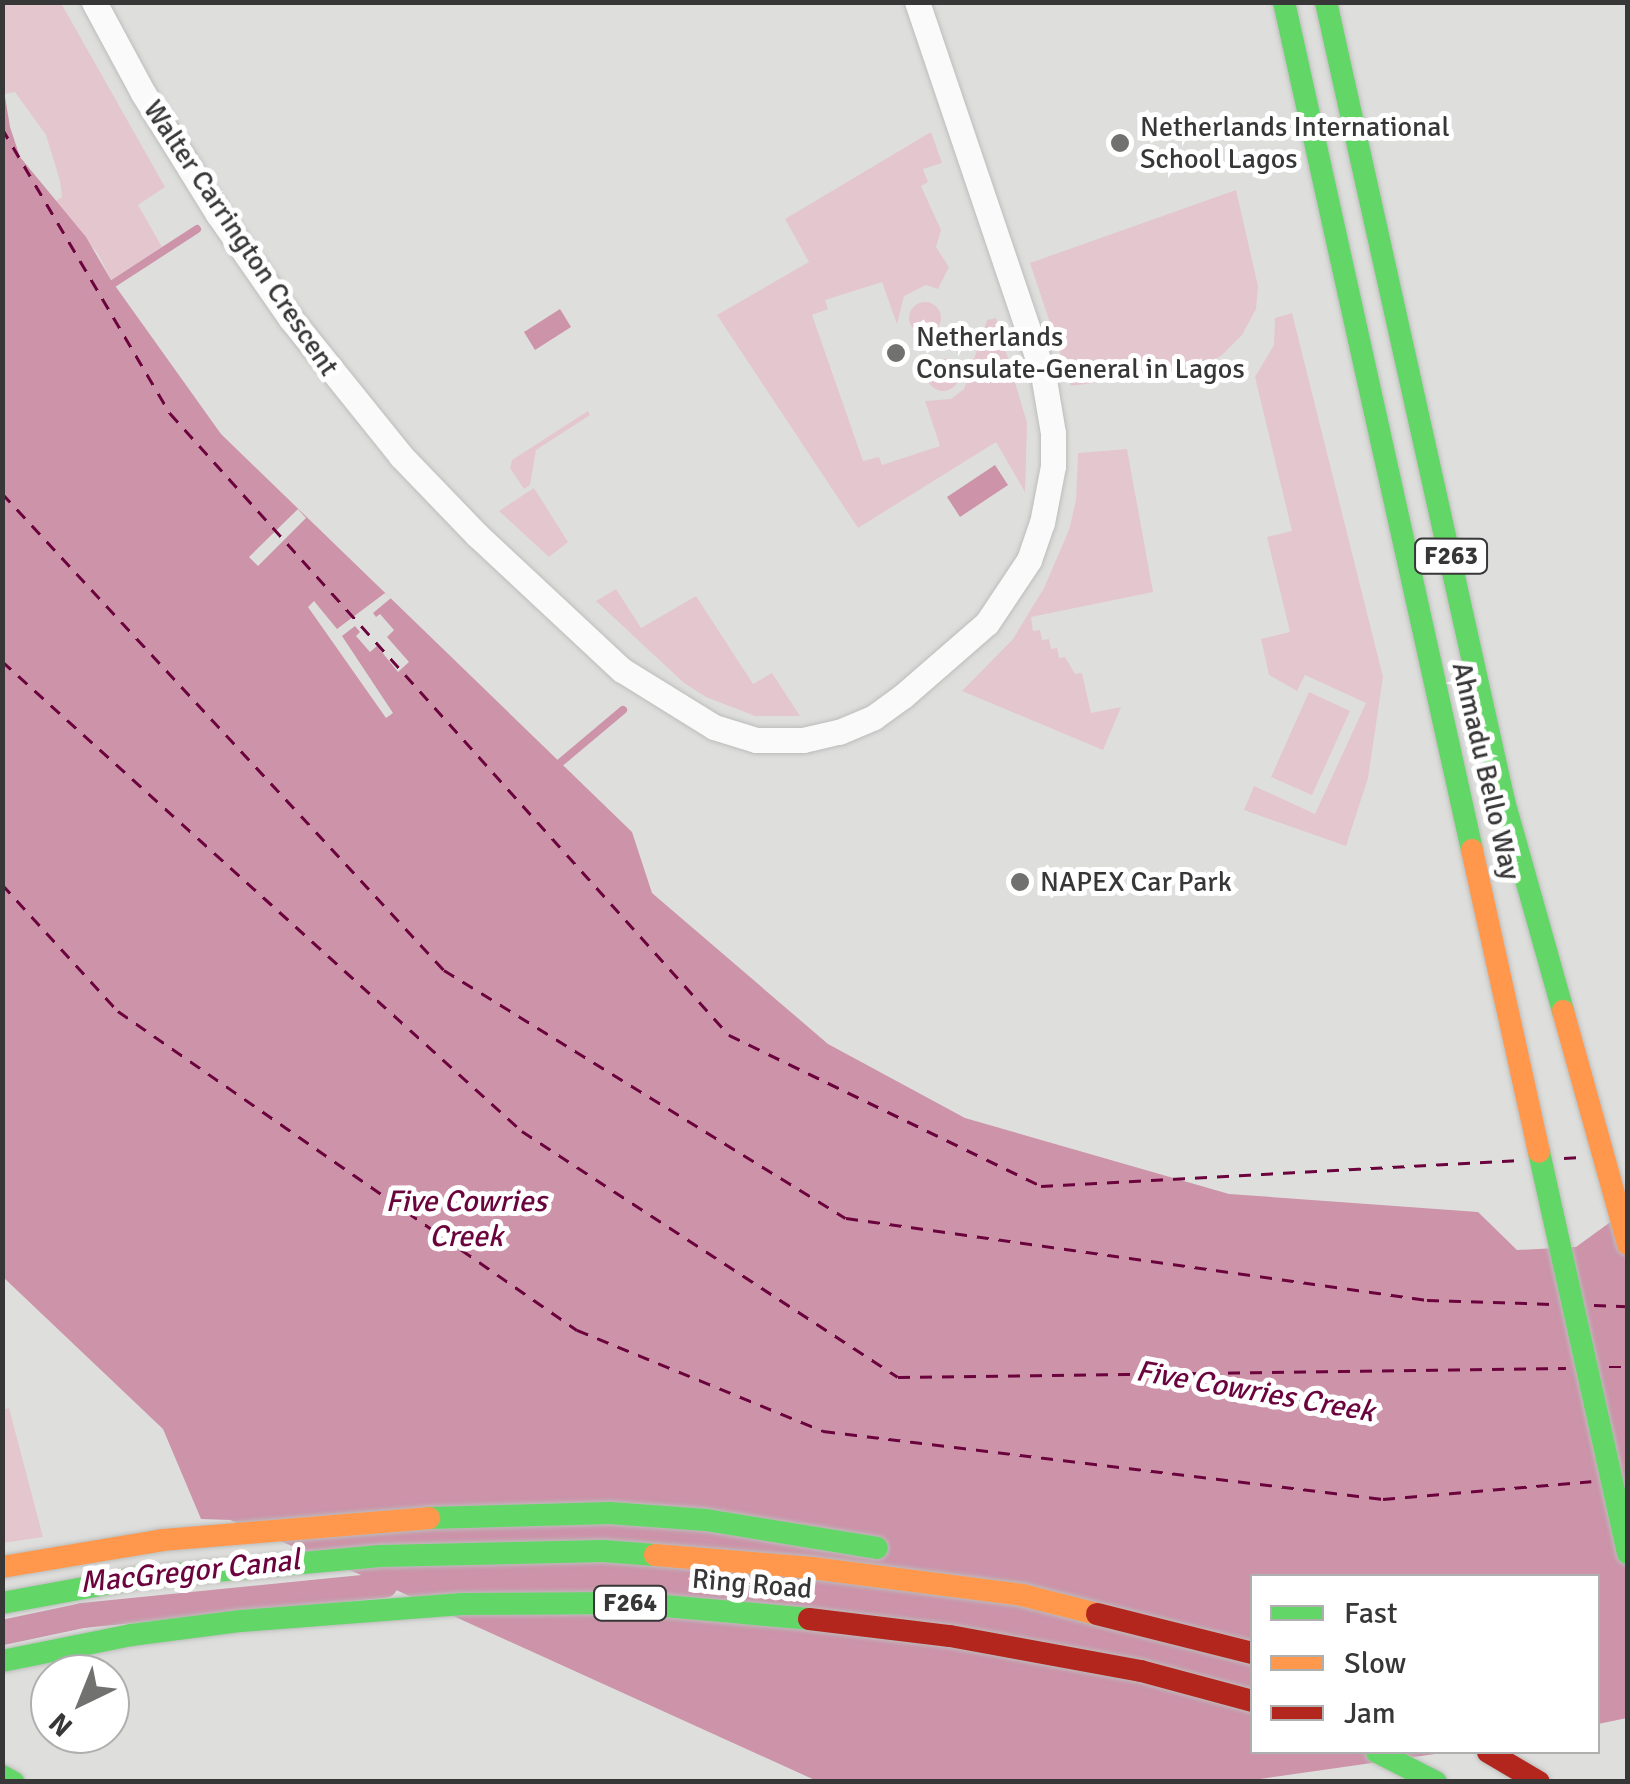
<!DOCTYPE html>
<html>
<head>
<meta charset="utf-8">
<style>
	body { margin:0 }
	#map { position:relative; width:1630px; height:1784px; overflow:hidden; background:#dedfdd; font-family:Signika,sans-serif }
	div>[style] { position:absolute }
	.green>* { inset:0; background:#e4c6cf }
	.round { border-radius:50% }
	.water>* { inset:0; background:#cc93a9 }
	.pier>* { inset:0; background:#dedfdd }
	.stream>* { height:8px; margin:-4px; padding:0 4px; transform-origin:4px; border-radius:4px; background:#cc93a9 }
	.canal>* { height:25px; margin:-12.5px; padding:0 12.5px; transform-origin:12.5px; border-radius:12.5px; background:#cc93a9 }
	.ferry>* { height:2.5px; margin-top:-1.25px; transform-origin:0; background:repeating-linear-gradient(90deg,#6b033d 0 12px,transparent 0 22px) }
	.roads { filter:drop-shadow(0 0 2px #bcbdbb) drop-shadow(0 0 2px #bcbdbb) }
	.street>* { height:25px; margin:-12.5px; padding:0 12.5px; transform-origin:12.5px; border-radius:12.5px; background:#fafafa }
	.fast>* { height:22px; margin:-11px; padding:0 11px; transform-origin:11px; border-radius:11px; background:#63d668 }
	.slow>* { height:22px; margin:-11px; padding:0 11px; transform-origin:11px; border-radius:11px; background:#ff974d }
	.jam>* { height:22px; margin:-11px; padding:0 11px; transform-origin:11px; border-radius:11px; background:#b3261e }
	.dots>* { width:28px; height:28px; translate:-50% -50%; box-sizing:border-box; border:5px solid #fff; border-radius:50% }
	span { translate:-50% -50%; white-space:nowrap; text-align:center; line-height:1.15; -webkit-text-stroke:10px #fff; paint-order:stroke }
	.shield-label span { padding:2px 8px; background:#fff; border:2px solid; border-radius:8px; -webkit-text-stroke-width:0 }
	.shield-label { font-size:25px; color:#363736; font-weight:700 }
	.poi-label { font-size:28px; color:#363736 }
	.left { translate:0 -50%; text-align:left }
	.street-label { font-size:28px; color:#363736 }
	.water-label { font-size:30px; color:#6b033d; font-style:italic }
	.frame { position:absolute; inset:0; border:5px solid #363736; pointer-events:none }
	.legend { position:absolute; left:1250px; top:1574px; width:350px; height:180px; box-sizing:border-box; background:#fff; border:2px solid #afafaf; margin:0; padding:12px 18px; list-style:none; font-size:30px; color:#363736 }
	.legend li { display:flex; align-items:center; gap:20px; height:50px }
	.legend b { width:50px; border:2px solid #afafaf }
	.north { position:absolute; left:30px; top:1654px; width:100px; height:100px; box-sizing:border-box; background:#fff; border:2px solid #afafaf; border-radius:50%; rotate:223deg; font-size:28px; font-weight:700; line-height:40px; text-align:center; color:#363736 }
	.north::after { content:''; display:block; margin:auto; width:35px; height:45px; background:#717270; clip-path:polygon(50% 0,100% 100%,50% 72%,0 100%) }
</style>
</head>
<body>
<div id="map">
	<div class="green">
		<div style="clip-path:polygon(2px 3px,61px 3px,165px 187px,138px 205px,162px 247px,111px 280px,98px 254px,56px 201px,62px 197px,60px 181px,46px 135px,15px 92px,5px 94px)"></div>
		<div style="clip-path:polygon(931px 132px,942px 163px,923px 169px,928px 182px,921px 186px,941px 230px,936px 247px,949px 267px,938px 289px,926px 285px,904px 296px,897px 324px,882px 282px,825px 300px,828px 309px,812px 315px,863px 461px,879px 457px,882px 465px,940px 446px,925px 401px,951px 399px,964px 389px,987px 320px,996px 318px,1027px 423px,1025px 492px,996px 442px,858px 528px,717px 315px,809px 262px,785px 219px)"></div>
		<div style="clip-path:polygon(1236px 190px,1258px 286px,1256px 309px,1242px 335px,1221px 356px,1198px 368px,1071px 386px,1030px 263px)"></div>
		<div class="round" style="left:909px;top:302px;width:32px;height:32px"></div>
		<div style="clip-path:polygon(1292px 313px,1383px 677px,1368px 778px,1346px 846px,1244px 810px,1254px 786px,1315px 814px,1366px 703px,1305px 675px,1297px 691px,1269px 675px,1261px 639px,1290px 632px,1267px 537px,1292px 531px,1255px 377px,1274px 345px,1275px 318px)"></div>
		<div class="round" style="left:927px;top:359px;width:32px;height:32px"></div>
		<div style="clip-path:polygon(588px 411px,590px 415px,536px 450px,530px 485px,524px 489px,510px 468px,512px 460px)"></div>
		<div style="clip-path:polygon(1127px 449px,1153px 592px,1031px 617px,1033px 631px,1040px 630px,1042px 640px,1049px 639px,1051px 649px,1057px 648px,1059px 658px,1065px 657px,1075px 674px,1082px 673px,1091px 713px,1121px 707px,1103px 750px,962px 691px,1013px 639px,1044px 588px,1069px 530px,1076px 500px,1078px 453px)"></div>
		<div style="clip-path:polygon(534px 488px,568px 542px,549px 557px,499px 511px)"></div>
		<div style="clip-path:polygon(616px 589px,641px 628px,696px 596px,753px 684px,772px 673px,800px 716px,755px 716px,706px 697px,684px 683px,596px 601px)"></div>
		<div style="clip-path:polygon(1309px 692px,1350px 711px,1312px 795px,1271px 777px)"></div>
		<div style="clip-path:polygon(9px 1408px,43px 1537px,3px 1543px,2px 1410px)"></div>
	</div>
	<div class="water">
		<div style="clip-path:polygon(2px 79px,10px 127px,20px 157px,86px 237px,111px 280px,221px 434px,632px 832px,652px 893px,828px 1044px,965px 1118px,1229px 1194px,1478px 1212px,1517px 1250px,1576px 1247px,1627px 1210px,1627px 1718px,1598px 1724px,1598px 1576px,1252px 1576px,1252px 1752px,1449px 1752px,1239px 1782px,817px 1781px,385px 1585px,230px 1520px,201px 1519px,163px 1429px,3px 1277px)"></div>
		<div style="clip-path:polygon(560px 309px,571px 327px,535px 350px,524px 332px)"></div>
		<div style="clip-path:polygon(995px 465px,1008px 485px,960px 517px,947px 497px)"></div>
	</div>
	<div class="pier">
		<div style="clip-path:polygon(298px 509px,306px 518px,258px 566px,249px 557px)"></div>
		<div style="clip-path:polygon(385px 593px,391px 598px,373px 613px,376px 617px,380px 614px,394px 630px,387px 637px,409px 662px,398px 672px,377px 646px,370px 652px,356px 636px,360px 632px,355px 626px,342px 636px,393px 713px,386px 718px,308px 607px,314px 601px,337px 629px)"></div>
	</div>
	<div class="stream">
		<div style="left:114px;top:283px;width:99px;rotate:-33deg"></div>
		<div style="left:561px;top:762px;width:81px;rotate:-40deg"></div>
	</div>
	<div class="canal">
		<div style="left:2px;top:1632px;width:82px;rotate:-12deg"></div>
		<div style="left:82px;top:1615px;width:304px;rotate:-5.7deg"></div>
	</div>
	<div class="ferry">
		<div style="left:2px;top:128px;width:331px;rotate:59.5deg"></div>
		<div style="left:170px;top:413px;width:836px;rotate:48.05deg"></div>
		<div style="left:729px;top:1035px;width:347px;rotate:25.8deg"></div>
		<div style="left:1041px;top:1186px;width:476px;rotate:-3.1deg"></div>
		<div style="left:2px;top:493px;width:650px;rotate:47.18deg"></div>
		<div style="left:444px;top:970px;width:472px;rotate:31.7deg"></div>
		<div style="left:846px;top:1218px;width:587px;rotate:8.03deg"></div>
		<div style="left:1427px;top:1300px;width:124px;rotate:1.8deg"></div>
		<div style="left:2px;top:661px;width:701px;rotate:42.11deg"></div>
		<div style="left:522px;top:1131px;width:449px;rotate:33.2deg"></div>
		<div style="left:898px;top:1377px;width:668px;rotate:-0.77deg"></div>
		<div style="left:2px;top:884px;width:172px;rotate:47.6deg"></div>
		<div style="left:118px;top:1011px;width:559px;rotate:34.8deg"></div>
		<div style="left:577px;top:1330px;width:266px;rotate:22.3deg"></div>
		<div style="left:823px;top:1431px;width:564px;rotate:6.92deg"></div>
		<div style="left:1383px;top:1499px;width:209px;rotate:-4.9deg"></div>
		<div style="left:1564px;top:1158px;width:17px;rotate:-3deg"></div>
		<div style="left:1594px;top:1305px;width:34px;rotate:2deg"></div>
		<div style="left:1609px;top:1367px;width:19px"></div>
	</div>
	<div class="roads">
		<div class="street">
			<div style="left:94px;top:2px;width:103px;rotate:61.7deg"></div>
			<div style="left:143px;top:93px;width:142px;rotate:58.2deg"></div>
			<div style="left:218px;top:214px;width:128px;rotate:55.2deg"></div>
			<div style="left:291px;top:319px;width:176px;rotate:51.2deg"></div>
			<div style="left:401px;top:456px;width:110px;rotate:46.1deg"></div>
			<div style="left:477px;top:535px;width:198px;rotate:43deg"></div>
			<div style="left:622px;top:670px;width:108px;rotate:31.8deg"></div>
			<div style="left:714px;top:727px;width:44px;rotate:17.2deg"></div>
			<div style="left:756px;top:740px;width:47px"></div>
			<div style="left:803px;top:740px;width:37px;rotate:-13deg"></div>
			<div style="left:839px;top:732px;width:38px;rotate:-23deg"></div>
			<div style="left:874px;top:717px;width:36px;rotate:-36deg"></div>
			<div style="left:903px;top:696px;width:111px;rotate:-41deg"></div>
			<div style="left:987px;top:623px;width:76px;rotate:-56.3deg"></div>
			<div style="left:1029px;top:560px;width:39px;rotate:-71deg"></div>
			<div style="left:1042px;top:523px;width:58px;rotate:-79.1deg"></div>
			<div style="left:1053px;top:466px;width:33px;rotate:-90deg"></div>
			<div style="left:1053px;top:433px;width:60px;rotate:-99.6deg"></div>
			<div style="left:1043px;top:374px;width:393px;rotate:-108.7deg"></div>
		</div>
		<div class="fast">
			<div style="left:1284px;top:2px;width:869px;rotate:77.5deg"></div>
			<div style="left:1326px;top:2px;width:819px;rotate:77.44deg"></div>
			<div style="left:1504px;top:801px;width:218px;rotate:74.3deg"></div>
			<div style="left:1539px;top:1152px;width:411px;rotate:77.5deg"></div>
			<div style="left:429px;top:1518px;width:181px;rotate:-1.6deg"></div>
			<div style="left:610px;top:1513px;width:96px;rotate:4.2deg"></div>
			<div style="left:706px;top:1520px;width:173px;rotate:9.3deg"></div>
			<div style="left:2px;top:1603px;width:138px;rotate:-10.4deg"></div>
			<div style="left:138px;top:1578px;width:243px;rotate:-5.2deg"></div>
			<div style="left:380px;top:1556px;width:223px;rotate:-1.3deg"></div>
			<div style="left:603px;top:1551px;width:52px;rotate:4.4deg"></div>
			<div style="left:2px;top:1661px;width:132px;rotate:-11.4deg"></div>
			<div style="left:131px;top:1635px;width:111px;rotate:-7.3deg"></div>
			<div style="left:241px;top:1621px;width:222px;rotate:-4.4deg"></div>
			<div style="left:462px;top:1604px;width:169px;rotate:-0.3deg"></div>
			<div style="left:631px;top:1603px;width:179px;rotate:5.1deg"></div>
			<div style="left:1377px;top:1752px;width:66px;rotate:27deg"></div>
			<div style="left:2px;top:1776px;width:13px;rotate:29deg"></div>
		</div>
		<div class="slow">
			<div style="left:1472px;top:850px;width:309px;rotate:77.5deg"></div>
			<div style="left:1563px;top:1011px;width:242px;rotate:74.4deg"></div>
			<div style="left:655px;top:1555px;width:158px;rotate:4.7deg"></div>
			<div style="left:812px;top:1568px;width:212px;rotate:7.3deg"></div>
			<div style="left:1022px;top:1595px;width:77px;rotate:14.2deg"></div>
			<div style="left:2px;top:1567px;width:163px;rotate:-9.5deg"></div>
			<div style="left:163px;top:1540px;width:267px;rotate:-4.7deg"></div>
		</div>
		<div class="jam">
			<div style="left:1097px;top:1614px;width:160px;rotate:14.1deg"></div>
			<div style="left:809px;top:1619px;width:142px;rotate:6.9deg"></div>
			<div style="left:950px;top:1636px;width:194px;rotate:10.4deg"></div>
			<div style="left:1141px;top:1671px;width:115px;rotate:15.1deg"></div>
			<div style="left:1488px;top:1752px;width:59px;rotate:30.5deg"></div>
		</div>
	</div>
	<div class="dots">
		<div style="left:1120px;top:143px;background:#717270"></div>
		<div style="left:896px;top:353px;background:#717270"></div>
		<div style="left:1020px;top:882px;background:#717270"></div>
	</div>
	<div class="shield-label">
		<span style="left:1451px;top:556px">F263</span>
		<span style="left:630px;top:1603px">F264</span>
	</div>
	<div class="poi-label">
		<span class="left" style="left:1140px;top:143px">Netherlands International<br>School Lagos</span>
		<span class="left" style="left:916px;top:353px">Netherlands<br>Consulate-General in Lagos</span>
		<span class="left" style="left:1040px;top:882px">NAPEX Car Park</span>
	</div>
	<div class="street-label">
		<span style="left:241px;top:238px;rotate:56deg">Walter Carrington Crescent</span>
		<span style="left:1486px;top:771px;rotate:77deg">Ahmadu Bello Way</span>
		<span style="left:752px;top:1584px;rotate:5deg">Ring Road</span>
	</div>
	<div class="water-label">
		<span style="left:466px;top:1219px">Five Cowries<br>Creek</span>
		<span style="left:1255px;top:1392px;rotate:10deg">Five Cowries Creek</span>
		<span style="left:190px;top:1572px;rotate:-6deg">MacGregor Canal</span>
	</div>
	<div class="frame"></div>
	<ul class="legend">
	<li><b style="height:12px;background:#63d668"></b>Fast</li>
	<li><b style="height:12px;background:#ff974d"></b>Slow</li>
	<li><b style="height:12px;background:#b3261e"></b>Jam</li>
	</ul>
	<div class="north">N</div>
</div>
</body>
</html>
